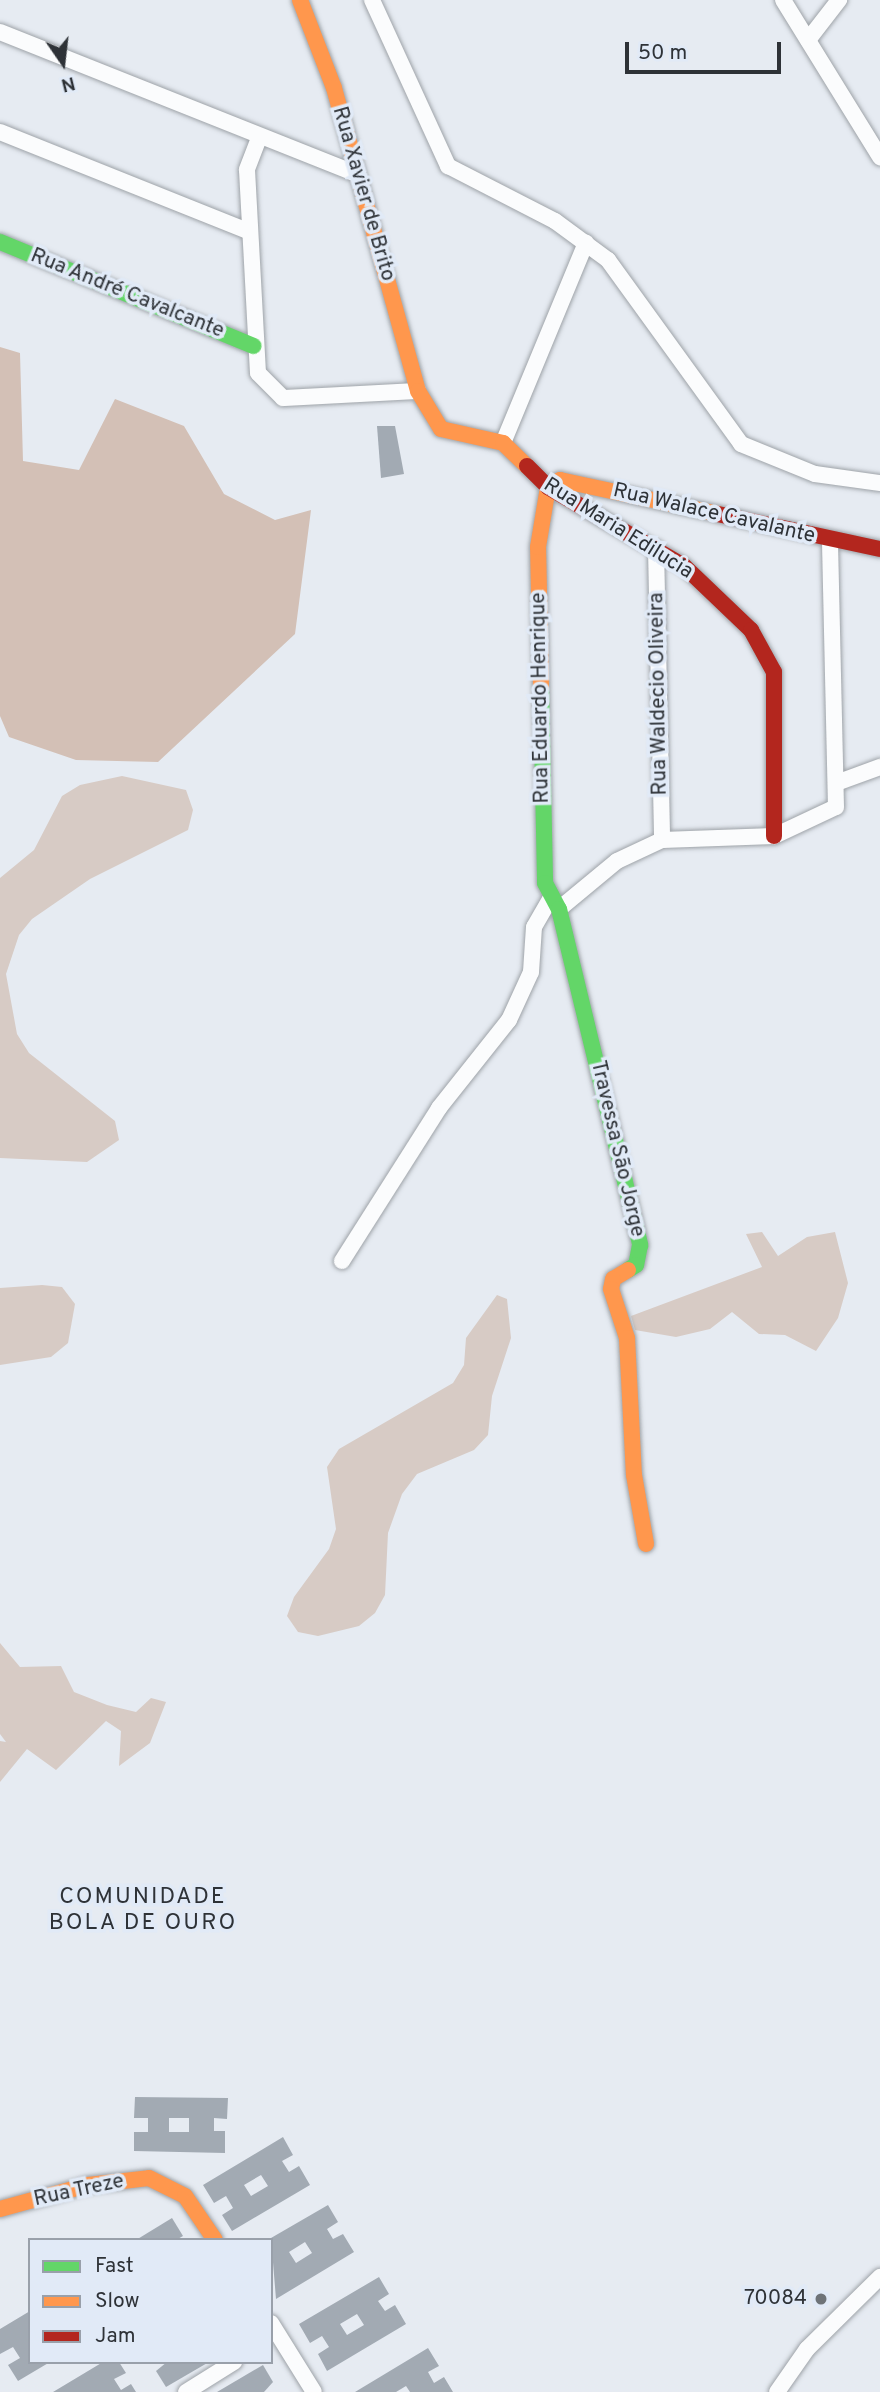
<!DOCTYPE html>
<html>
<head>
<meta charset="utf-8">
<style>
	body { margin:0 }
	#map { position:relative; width:880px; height:2392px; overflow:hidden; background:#e6ebf2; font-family:Overpass,sans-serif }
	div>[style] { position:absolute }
	.green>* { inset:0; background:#d7cbc5 }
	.forest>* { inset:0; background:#d3c0b6 }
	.building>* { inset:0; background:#a2aab3 }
	.roads { filter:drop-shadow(0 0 2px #9ea3a8) drop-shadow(0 0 2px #9ea3a8) }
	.street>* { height:16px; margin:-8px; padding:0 8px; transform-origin:8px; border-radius:8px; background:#fbfcfd }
	.fast>* { height:16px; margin:-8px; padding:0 8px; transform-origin:8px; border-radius:8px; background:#63d668 }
	.slow>* { height:16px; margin:-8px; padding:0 8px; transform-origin:8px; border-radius:8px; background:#ff974d }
	.jam>* { height:16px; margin:-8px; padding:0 8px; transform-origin:8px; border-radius:8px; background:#b3261e }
	.dots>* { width:19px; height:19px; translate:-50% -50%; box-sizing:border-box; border:4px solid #e1eaf7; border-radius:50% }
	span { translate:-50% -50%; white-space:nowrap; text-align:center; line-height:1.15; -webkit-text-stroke:7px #e1eaf7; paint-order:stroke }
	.street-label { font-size:21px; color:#2e3237 }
	.poi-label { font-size:21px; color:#2e3237 }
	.right { translate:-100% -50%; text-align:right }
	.neighbourhood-label { font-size:23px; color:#2e3237; letter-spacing:2px }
	.legend { position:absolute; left:28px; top:2238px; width:245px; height:126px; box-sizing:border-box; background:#e1eaf7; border:2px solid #99a0aa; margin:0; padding:9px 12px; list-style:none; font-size:21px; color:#2e3237 }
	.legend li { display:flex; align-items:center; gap:14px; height:35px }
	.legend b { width:35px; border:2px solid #99a0aa }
	.north { position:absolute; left:28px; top:28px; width:70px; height:70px; -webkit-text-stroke:5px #e1eaf7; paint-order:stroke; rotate:166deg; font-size:19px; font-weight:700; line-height:28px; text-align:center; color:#2e3237 }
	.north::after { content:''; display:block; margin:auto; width:24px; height:32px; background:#2e3237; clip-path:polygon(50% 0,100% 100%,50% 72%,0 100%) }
	.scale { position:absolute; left:625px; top:42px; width:156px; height:32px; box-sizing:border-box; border:4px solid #2e3237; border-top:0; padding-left:9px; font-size:21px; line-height:24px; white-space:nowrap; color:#2e3237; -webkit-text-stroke:5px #e1eaf7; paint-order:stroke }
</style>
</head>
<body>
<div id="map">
	<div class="green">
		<div style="clip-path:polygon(122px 776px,186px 790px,193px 810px,188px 830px,90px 879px,32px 919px,19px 935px,6px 974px,17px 1034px,29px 1053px,115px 1121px,119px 1140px,87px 1162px,0 1158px,0 878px,34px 850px,62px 796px,80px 785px)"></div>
		<div style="clip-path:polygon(762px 1232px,778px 1256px,807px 1237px,835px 1232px,848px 1283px,838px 1318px,816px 1351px,785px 1335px,759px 1334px,732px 1312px,710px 1329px,676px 1337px,635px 1330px,631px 1316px,762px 1267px,746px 1234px)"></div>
		<div style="clip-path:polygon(42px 1285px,62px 1287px,75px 1304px,68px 1343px,51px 1357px,0 1365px,0 1288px)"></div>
		<div style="clip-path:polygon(497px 1295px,507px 1299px,511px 1338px,492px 1396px,488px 1435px,474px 1450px,417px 1474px,402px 1494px,388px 1533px,385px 1595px,375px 1613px,359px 1626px,318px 1636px,298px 1632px,287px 1616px,294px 1597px,329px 1549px,336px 1529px,327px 1467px,339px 1449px,453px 1383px,464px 1365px,466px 1338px)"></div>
		<div style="clip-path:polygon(0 1643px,20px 1667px,61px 1666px,74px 1692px,107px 1705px,136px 1712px,151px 1698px,166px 1702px,150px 1743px,119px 1766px,121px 1731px,106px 1721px,56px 1770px,27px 1749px,0 1782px,0 1741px,6px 1742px,0 1734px)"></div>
	</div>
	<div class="forest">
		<div style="clip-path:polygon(0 347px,20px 353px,23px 461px,79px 470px,115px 399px,184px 426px,224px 494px,275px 520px,311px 510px,295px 634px,158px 762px,76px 760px,9px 737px,0 716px)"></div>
	</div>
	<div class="building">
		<div style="clip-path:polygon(377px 426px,395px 426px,404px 474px,381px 478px)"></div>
		<div style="clip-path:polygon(evenodd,135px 2097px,228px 2098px,227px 2119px,214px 2118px,214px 2131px,225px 2131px,225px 2153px,134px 2151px,134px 2132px,148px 2132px,148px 2118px,134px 2118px,135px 2097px,169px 2118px,189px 2118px,189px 2132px,169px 2132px,169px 2118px)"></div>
		<div style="clip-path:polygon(evenodd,283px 2137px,293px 2155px,282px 2161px,289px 2172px,299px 2166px,310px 2185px,232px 2231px,222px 2215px,233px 2208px,226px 2196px,214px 2203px,203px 2185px,283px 2137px,261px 2175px,268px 2186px,251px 2196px,244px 2185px,261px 2175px)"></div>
		<div style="clip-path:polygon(evenodd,328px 2205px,338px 2222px,327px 2229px,333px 2239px,343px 2234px,354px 2252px,276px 2299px,271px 2238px,328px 2205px,305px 2242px,312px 2253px,296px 2263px,289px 2252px,305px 2242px)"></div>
		<div style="clip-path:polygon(172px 2218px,183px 2236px,176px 2240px,136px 2240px)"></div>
		<div style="clip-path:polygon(evenodd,379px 2277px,389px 2294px,378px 2301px,385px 2311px,395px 2305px,406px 2324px,327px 2371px,318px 2354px,329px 2347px,322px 2336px,310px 2343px,299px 2324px,379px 2277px,357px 2314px,364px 2325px,347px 2335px,340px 2324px,357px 2314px)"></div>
		<div style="clip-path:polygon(30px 2311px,30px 2362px,50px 2362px,18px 2381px,8px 2365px,20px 2358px,13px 2347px,0 2354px,0 2329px)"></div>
		<div style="clip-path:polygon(428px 2348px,439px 2366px,428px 2372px,434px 2383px,444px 2377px,453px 2392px,410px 2392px,406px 2386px,396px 2392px,355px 2392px)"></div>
		<div style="clip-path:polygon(103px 2362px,119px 2362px,126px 2373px,114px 2379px,121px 2390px,131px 2384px,136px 2392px,53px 2392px)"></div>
		<div style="clip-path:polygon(167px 2362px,209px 2362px,166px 2387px,156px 2371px)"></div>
		<div style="clip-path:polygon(263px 2365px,273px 2382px,264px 2392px,217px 2392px)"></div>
	</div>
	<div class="roads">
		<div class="street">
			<div style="left:372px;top:0;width:183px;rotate:65.4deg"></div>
			<div style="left:448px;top:166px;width:120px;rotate:27.2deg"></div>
			<div style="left:555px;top:221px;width:66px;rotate:36.3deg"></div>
			<div style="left:608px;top:260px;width:227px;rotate:54.1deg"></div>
			<div style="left:741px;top:444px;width:80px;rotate:22.1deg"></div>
			<div style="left:815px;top:474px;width:66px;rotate:7.9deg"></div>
			<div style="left:783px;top:0;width:185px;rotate:58.3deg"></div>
			<div style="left:0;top:32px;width:384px;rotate:21.7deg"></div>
			<div style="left:808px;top:40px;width:51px;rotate:-52.2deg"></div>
			<div style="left:0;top:132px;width:267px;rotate:21.8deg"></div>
			<div style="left:259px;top:138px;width:34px;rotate:111deg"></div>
			<div style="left:247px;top:170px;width:203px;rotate:86.9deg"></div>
			<div style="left:258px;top:373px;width:35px;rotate:45deg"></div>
			<div style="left:283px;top:398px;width:135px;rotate:-3deg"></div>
			<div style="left:503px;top:443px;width:217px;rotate:-67.5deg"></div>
			<div style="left:656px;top:548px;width:292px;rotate:88.8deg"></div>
			<div style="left:839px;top:782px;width:44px;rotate:-20.1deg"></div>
			<div style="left:559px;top:909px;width:75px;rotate:-39.6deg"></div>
			<div style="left:617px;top:861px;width:50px;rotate:-25deg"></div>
			<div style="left:662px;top:840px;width:112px;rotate:-2deg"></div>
			<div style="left:774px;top:836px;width:68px;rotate:-25.1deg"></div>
			<div style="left:836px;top:807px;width:267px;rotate:-91.3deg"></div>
			<div style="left:342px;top:1261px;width:181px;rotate:-57.6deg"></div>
			<div style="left:439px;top:1108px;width:112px;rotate:-51.5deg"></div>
			<div style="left:509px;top:1020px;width:53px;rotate:-65.4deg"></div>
			<div style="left:531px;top:972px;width:45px;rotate:-86.2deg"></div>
			<div style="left:534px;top:927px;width:34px;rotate:-60deg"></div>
			<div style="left:271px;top:2323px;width:81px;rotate:58.1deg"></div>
			<div style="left:186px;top:2392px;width:57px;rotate:-32deg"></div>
			<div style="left:777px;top:2392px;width:52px;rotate:-55.1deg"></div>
			<div style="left:807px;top:2349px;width:103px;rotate:-44.6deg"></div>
		</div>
		<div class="fast">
			<div style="left:0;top:242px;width:274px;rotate:22.3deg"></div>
			<div style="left:541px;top:687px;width:196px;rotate:88.8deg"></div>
			<div style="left:545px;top:883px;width:30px;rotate:62deg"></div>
			<div style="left:559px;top:909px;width:346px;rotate:76.4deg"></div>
			<div style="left:640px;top:1245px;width:20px;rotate:101deg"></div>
			<div style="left:636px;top:1265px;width:9px;rotate:148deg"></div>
		</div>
		<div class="slow">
			<div style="left:300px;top:0;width:94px;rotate:68.9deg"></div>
			<div style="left:334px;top:88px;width:314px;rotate:74.5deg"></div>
			<div style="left:418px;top:391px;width:44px;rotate:58.8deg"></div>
			<div style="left:441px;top:429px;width:64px;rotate:12.7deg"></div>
			<div style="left:503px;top:443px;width:33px;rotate:44deg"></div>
			<div style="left:541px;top:687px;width:140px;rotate:-91.2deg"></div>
			<div style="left:538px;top:547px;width:61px;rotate:-80.5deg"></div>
			<div style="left:548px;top:487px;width:14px;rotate:-30deg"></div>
			<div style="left:560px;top:480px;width:162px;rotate:12.1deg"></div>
			<div style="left:628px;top:1270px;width:17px;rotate:149deg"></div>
			<div style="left:613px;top:1279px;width:10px;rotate:101deg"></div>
			<div style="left:611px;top:1289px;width:52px;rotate:71.9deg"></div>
			<div style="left:627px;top:1338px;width:137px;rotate:87.1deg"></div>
			<div style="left:634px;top:1475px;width:70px;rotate:80.1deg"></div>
			<div style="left:0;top:2209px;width:91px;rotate:-15.3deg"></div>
			<div style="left:88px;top:2185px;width:61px;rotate:-6.5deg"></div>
			<div style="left:149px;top:2178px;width:40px;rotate:26.6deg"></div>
			<div style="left:185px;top:2196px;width:53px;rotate:55.7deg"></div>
		</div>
		<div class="jam">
			<div style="left:527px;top:466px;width:30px;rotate:45deg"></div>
			<div style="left:548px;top:487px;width:157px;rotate:30.2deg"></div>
			<div style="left:684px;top:566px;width:93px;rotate:43.7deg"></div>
			<div style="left:751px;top:630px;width:48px;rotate:61.3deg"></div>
			<div style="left:774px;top:672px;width:164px;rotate:90deg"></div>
			<div style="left:718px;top:514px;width:166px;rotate:12.2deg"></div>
		</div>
	</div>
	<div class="dots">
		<div style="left:821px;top:2299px;background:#6e7378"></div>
	</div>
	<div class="street-label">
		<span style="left:363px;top:194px;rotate:74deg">Rua Xavier de Brito</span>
		<span style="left:127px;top:294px;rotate:22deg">Rua André Cavalcante</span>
		<span style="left:714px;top:514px;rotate:13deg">Rua Walace Cavalante</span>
		<span style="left:618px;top:529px;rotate:32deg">Rua Maria Edilucia</span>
		<span style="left:659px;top:694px;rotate:-91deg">Rua Waldecio Oliveira</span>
		<span style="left:541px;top:698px;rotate:-91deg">Rua Eduardo Henrique</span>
		<span style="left:617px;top:1149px;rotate:77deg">Travessa São Jorge</span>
		<span style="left:79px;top:2191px;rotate:-12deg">Rua Treze</span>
	</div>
	<div class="poi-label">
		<span class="right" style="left:807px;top:2299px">70084</span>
	</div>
	<div class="neighbourhood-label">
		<span style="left:143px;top:1911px">COMUNIDADE<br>BOLA DE OURO</span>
	</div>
	<ul class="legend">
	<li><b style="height:9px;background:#63d668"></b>Fast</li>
	<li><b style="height:9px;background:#ff974d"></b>Slow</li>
	<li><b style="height:9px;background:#b3261e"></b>Jam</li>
	</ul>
	<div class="north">N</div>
	<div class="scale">50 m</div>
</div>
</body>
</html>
